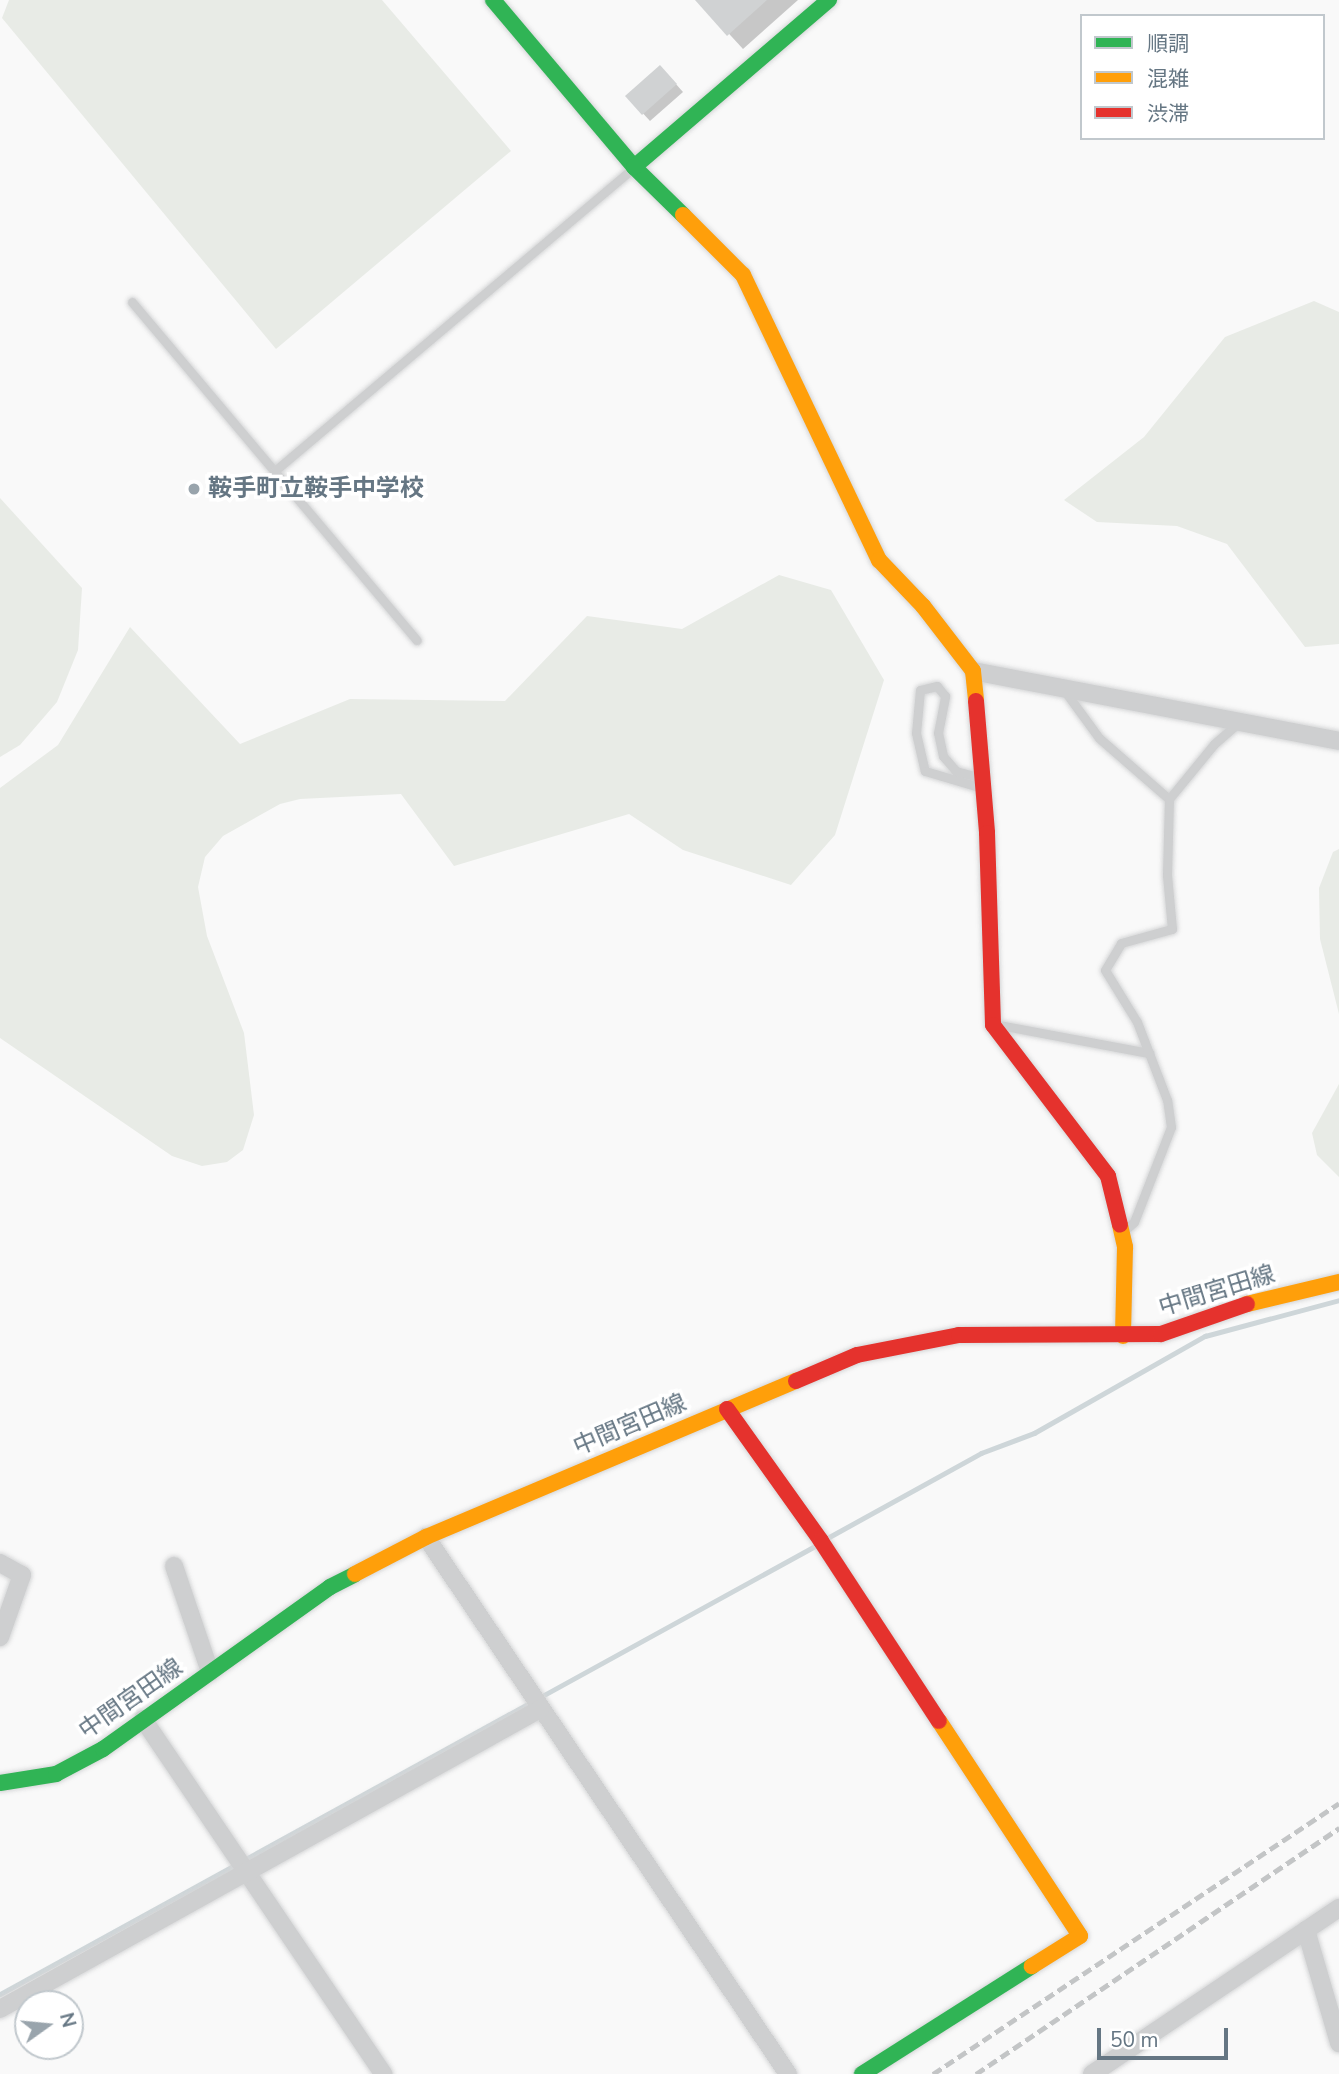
<!DOCTYPE html>
<html>
<head>
<meta charset="utf-8">
<style>
	body { margin:0 }
	#map { position:relative; width:1339px; height:2074px; overflow:hidden; background:#f9f9f9; font-family:"Nunito Sans","Noto Sans JP",sans-serif }
	div>[style] { position:absolute }
	.green>* { inset:0; background:#e8ebe6 }
	.shadow>* { inset:0; background:#0003 }
	.stream>* { height:5px; margin:-2.5px; padding:0 2.5px; transform-origin:2.5px; border-radius:2.5px; background:#ced6d9 }
	.building>* { inset:0; background:#d0d2d3 }
	.roads { filter:drop-shadow(0 0 2px #d5d6d7) drop-shadow(0 0 2px #d5d6d7) }
	.lane>* { height:9px; margin:-4.5px; padding:0 4.5px; transform-origin:4.5px; border-radius:4.5px; background:#cecfd0 }
	.street>* { height:18px; margin:-9px; padding:0 9px; transform-origin:9px; border-radius:9px; background:#cecfd0 }
	.fast>* { height:16px; margin:-8px; padding:0 8px; transform-origin:8px; border-radius:8px; background:#30b455 }
	.slow>* { height:16px; margin:-8px; padding:0 8px; transform-origin:8px; border-radius:8px; background:#ff9f0a }
	.jam>* { height:16px; margin:-8px; padding:0 8px; transform-origin:8px; border-radius:8px; background:#e5322d }
	.rail>* { height:5px; margin-top:-2.5px; transform-origin:0; background:repeating-linear-gradient(90deg,#c3c5c6 0 10px,transparent 0 15px) }
	.dots>* { width:19px; height:19px; translate:-50% -50%; box-sizing:border-box; border:4px solid #fff; border-radius:50% }
	span { translate:-50% -50%; white-space:nowrap; text-align:center; line-height:1.15; -webkit-text-stroke:7px #fff; paint-order:stroke }
	.poi-label { font-size:24px; color:#657683; font-weight:700 }
	.left { translate:0 -50%; text-align:left }
	.street-label { font-size:24px; color:#657683 }
	.legend { position:absolute; left:1080px; top:14px; width:245px; height:126px; box-sizing:border-box; background:#fff; border:2px solid #c1c8cd; margin:0; padding:9px 12px; list-style:none; font-size:21px; color:#657683 }
	.legend li { display:flex; align-items:center; gap:14px; height:35px }
	.legend b { width:35px; border:2px solid #c1c8cd }
	.north { position:absolute; left:14px; top:1990px; width:70px; height:70px; box-sizing:border-box; background:#fff; border:2px solid #c1c8cd; border-radius:50%; rotate:75deg; font-size:19px; font-weight:700; line-height:28px; text-align:center; color:#657683 }
	.north::after { content:''; display:block; margin:auto; width:24px; height:32px; background:#99a4ac; clip-path:polygon(50% 0,100% 100%,50% 72%,0 100%) }
	.scale { position:absolute; left:1097px; top:2028px; width:131px; height:32px; box-sizing:border-box; border:4px solid #657683; border-top:0; padding-left:9px; font-size:21px; line-height:24px; white-space:nowrap; color:#657683; -webkit-text-stroke:5px #fff; paint-order:stroke }
</style>
</head>
<body>
<div id="map">
	<div class="green">
		<div style="clip-path:polygon(9px 0,382px 0,511px 151px,276px 349px,2px 18px)"></div>
		<div style="clip-path:polygon(1314px 301px,1339px 312px,1339px 644px,1305px 647px,1227px 544px,1177px 526px,1097px 522px,1064px 500px,1144px 437px,1225px 337px)"></div>
		<div style="clip-path:polygon(0 498px,82px 588px,78px 650px,57px 702px,20px 745px,0 757px)"></div>
		<div style="clip-path:polygon(779px 575px,831px 590px,884px 680px,835px 835px,791px 885px,683px 850px,629px 814px,454px 866px,401px 794px,300px 799px,280px 804px,223px 836px,205px 857px,198px 887px,207px 936px,244px 1033px,254px 1115px,243px 1150px,227px 1162px,202px 1166px,172px 1156px,0 1038px,0 788px,58px 745px,130px 627px,240px 744px,350px 699px,505px 701px,587px 616px,682px 629px)"></div>
		<div style="clip-path:polygon(1339px 849px,1339px 1014px,1320px 939px,1319px 888px,1333px 852px)"></div>
		<div style="clip-path:polygon(1339px 1084px,1339px 1177px,1317px 1155px,1312px 1133px)"></div>
	</div>
	<div class="shadow">
		<div style="clip-path:polygon(698px 0,798px 0,743px 49px)"></div>
		<div style="clip-path:polygon(667px 74px,683px 92px,650px 121px,627px 96px)"></div>
	</div>
	<div class="stream">
		<div style="left:829px;top:1537px;width:174px;rotate:-28.9deg"></div>
		<div style="left:981px;top:1453px;width:57px;rotate:-20.7deg"></div>
		<div style="left:1034px;top:1433px;width:197px;rotate:-29.6deg"></div>
		<div style="left:1205px;top:1336px;width:139px;rotate:-15deg"></div>
		<div style="left:0;top:1994px;width:930px;rotate:-28.8deg"></div>
	</div>
	<div class="building">
		<div style="clip-path:polygon(695px 0,767px 0,727px 36px)"></div>
		<div style="clip-path:polygon(660px 65px,677px 84px,642px 115px,625px 96px)"></div>
	</div>
	<div class="roads">
		<div class="lane">
			<div style="left:132px;top:302px;width:442px;rotate:49.9deg"></div>
			<div style="left:277px;top:469px;width:466px;rotate:-40.2deg"></div>
			<div style="left:1064px;top:690px;width:59px;rotate:53.9deg"></div>
			<div style="left:1099px;top:738px;width:93px;rotate:41.1deg"></div>
			<div style="left:978px;top:777px;width:23px;rotate:-165deg"></div>
			<div style="left:956px;top:771px;width:20px;rotate:-131deg"></div>
			<div style="left:943px;top:756px;width:24px;rotate:-102deg"></div>
			<div style="left:938px;top:733px;width:38px;rotate:-79deg"></div>
			<div style="left:945px;top:696px;width:13px;rotate:-129deg"></div>
			<div style="left:937px;top:686px;width:17px;rotate:167deg"></div>
			<div style="left:920px;top:690px;width:43px;rotate:95.3deg"></div>
			<div style="left:916px;top:733px;width:39px;rotate:77deg"></div>
			<div style="left:925px;top:771px;width:56px;rotate:16.5deg"></div>
			<div style="left:999px;top:1025px;width:153px;rotate:10.6deg"></div>
			<div style="left:1124px;top:1231px;width:13px;rotate:-42deg"></div>
			<div style="left:1134px;top:1222px;width:102px;rotate:-68.7deg"></div>
			<div style="left:1171px;top:1127px;width:27px;rotate:-98deg"></div>
			<div style="left:1167px;top:1100px;width:84px;rotate:-111deg"></div>
			<div style="left:1137px;top:1022px;width:61px;rotate:-121.6deg"></div>
			<div style="left:1105px;top:970px;width:31px;rotate:-59deg"></div>
			<div style="left:1121px;top:943px;width:53px;rotate:-15.4deg"></div>
			<div style="left:1172px;top:929px;width:54px;rotate:-95.3deg"></div>
			<div style="left:1167px;top:875px;width:76px;rotate:-88.5deg"></div>
			<div style="left:1169px;top:799px;width:71px;rotate:-50.7deg"></div>
			<div style="left:1214px;top:744px;width:32px;rotate:-41deg"></div>
		</div>
		<div class="street">
			<div style="left:973px;top:671px;width:373px;rotate:10.8deg"></div>
			<div style="left:426px;top:1537px;width:648px;rotate:56.02deg"></div>
			<div style="left:0;top:1563px;width:25px;rotate:29deg"></div>
			<div style="left:22px;top:1575px;width:66px;rotate:109.5deg"></div>
			<div style="left:174px;top:1566px;width:112px;rotate:71.2deg"></div>
			<div style="left:143px;top:1719px;width:429px;rotate:55.9deg"></div>
			<div style="left:1306px;top:1930px;width:118px;rotate:73.7deg"></div>
			<div style="left:0;top:2009px;width:618px;rotate:-29.05deg"></div>
			<div style="left:1092px;top:2074px;width:298px;rotate:-33.9deg"></div>
		</div>
		<div class="fast">
			<div style="left:493px;top:0;width:219px;rotate:49.8deg"></div>
			<div style="left:634px;top:167px;width:69px;rotate:44.4deg"></div>
			<div style="left:634px;top:167px;width:257px;rotate:-40.6deg"></div>
			<div style="left:0;top:1783px;width:57px;rotate:-9.1deg"></div>
			<div style="left:56px;top:1774px;width:53px;rotate:-28deg"></div>
			<div style="left:103px;top:1749px;width:279px;rotate:-35.5deg"></div>
			<div style="left:330px;top:1587px;width:28px;rotate:-27deg"></div>
			<div style="left:862px;top:2074px;width:201px;rotate:-32.4deg"></div>
		</div>
		<div class="slow">
			<div style="left:683px;top:215px;width:85px;rotate:45deg"></div>
			<div style="left:743px;top:275px;width:316px;rotate:64.5deg"></div>
			<div style="left:879px;top:560px;width:64px;rotate:46.3deg"></div>
			<div style="left:923px;top:606px;width:82px;rotate:52.4deg"></div>
			<div style="left:973px;top:671px;width:30px;rotate:84deg"></div>
			<div style="left:1120px;top:1225px;width:23px;rotate:77deg"></div>
			<div style="left:1125px;top:1247px;width:89px;rotate:91.3deg"></div>
			<div style="left:1247px;top:1304px;width:95px;rotate:-13.4deg"></div>
			<div style="left:355px;top:1574px;width:80px;rotate:-27.5deg"></div>
			<div style="left:426px;top:1537px;width:402px;rotate:-22.9deg"></div>
			<div style="left:939px;top:1721px;width:257px;rotate:56.7deg"></div>
			<div style="left:1080px;top:1936px;width:57px;rotate:148deg"></div>
		</div>
		<div class="jam">
			<div style="left:976px;top:701px;width:132px;rotate:85.2deg"></div>
			<div style="left:987px;top:833px;width:192px;rotate:88.2deg"></div>
			<div style="left:993px;top:1025px;width:190px;rotate:52.7deg"></div>
			<div style="left:1108px;top:1176px;width:50px;rotate:76.2deg"></div>
			<div style="left:796px;top:1381px;width:66px;rotate:-23.1deg"></div>
			<div style="left:857px;top:1355px;width:104px;rotate:-11.1deg"></div>
			<div style="left:959px;top:1335px;width:202px;rotate:-0.3deg"></div>
			<div style="left:1161px;top:1334px;width:91px;rotate:-19.2deg"></div>
			<div style="left:727px;top:1409px;width:162px;rotate:54.5deg"></div>
			<div style="left:821px;top:1541px;width:215px;rotate:56.8deg"></div>
		</div>
	</div>
	<div class="rail">
		<div style="left:933px;top:2074px;width:488px;rotate:-33.7deg"></div>
		<div style="left:976px;top:2074px;width:439px;rotate:-34.1deg"></div>
	</div>
	<div class="dots">
		<div style="left:194px;top:489px;background:#99a4ac"></div>
	</div>
	<div class="poi-label">
		<span class="left" style="left:208px;top:489px">鞍手町立鞍手中学校</span>
	</div>
	<div class="street-label">
		<span style="left:1217px;top:1291px;rotate:-17deg">中間宮田線</span>
		<span style="left:630px;top:1425px;rotate:-23deg">中間宮田線</span>
		<span style="left:131px;top:1699px;rotate:-35deg">中間宮田線</span>
	</div>
	<ul class="legend">
	<li><b style="height:9px;background:#30b455"></b>順調</li>
	<li><b style="height:9px;background:#ff9f0a"></b>混雑</li>
	<li><b style="height:9px;background:#e5322d"></b>渋滞</li>
	</ul>
	<div class="north">N</div>
	<div class="scale">50 m</div>
</div>
</body>
</html>
